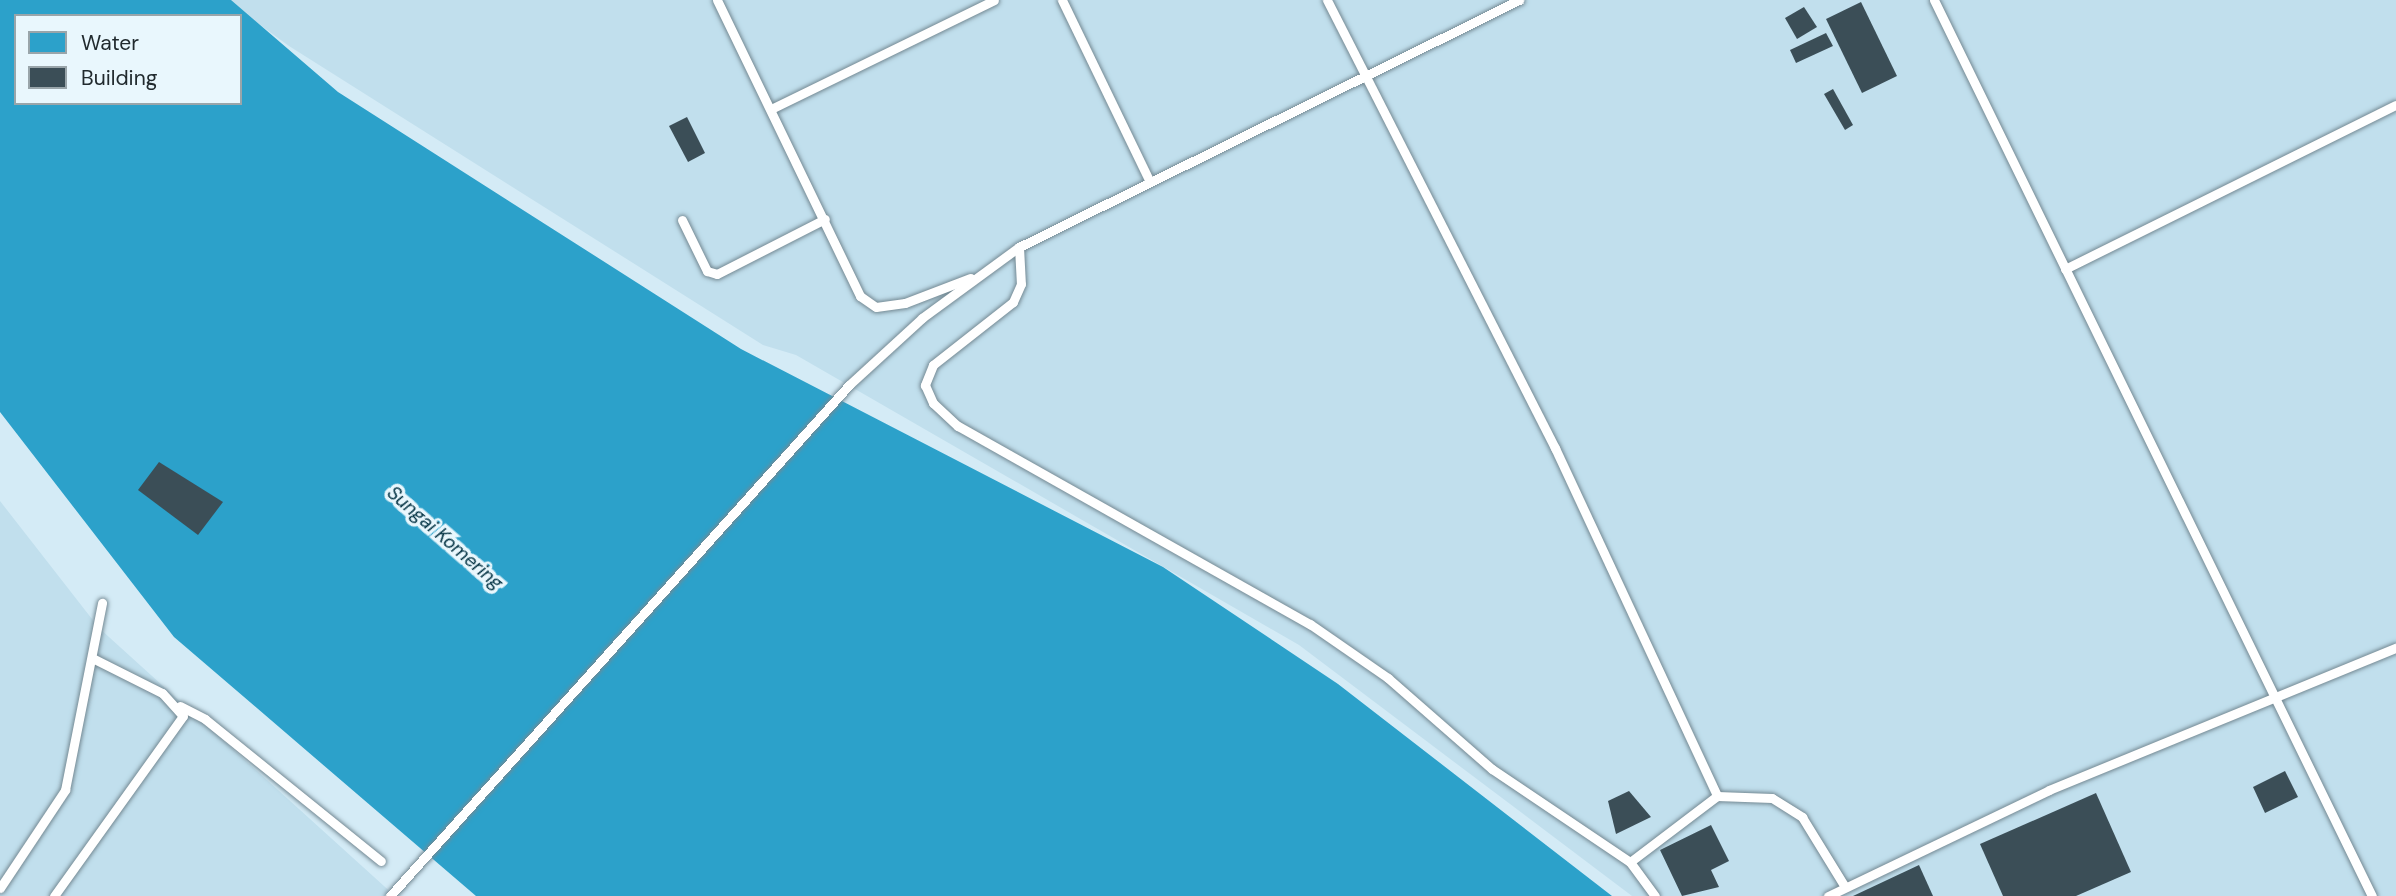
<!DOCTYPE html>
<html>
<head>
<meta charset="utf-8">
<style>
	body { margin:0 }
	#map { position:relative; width:2396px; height:896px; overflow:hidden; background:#d4ebf6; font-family:"DM Sans",sans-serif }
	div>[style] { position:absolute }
	.built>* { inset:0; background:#c1dfed }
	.water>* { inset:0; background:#2ca1ca }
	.building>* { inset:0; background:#3b4e57 }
	.roads { filter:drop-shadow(0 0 2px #748993) drop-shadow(0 0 2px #748993) }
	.service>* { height:9px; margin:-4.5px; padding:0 4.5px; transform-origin:4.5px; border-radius:4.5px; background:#fff }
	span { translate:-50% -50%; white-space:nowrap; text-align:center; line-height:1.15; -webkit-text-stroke:7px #e9f7fd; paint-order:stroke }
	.water-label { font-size:19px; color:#003041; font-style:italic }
	.legend { position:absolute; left:14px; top:14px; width:228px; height:91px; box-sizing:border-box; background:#e9f7fd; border:2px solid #99a5aa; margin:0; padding:9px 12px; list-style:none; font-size:21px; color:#212a2e }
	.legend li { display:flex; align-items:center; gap:14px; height:35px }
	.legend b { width:35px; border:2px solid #99a5aa }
</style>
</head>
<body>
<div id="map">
	<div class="built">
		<div style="clip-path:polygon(226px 0,2396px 0,2396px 896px,1632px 896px,1299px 645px,796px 355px,763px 345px,289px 46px)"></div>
		<div style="clip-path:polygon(0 501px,99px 628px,395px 896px,0 896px)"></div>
	</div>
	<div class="water">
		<div style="clip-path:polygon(evenodd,0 0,231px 0,338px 92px,741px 349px,1163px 567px,1338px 684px,1612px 896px,476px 896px,174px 637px,0 412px,0 0,16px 16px,240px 16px,240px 103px,16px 103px,16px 16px)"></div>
	</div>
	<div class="building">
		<div style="clip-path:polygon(1861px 2px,1897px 76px,1862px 93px,1826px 19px)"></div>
		<div style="clip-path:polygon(1804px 7px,1817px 27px,1797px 39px,1785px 18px)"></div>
		<div style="clip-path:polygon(1826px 33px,1833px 46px,1796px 63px,1790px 50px)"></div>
		<div style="clip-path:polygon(1833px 89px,1853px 125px,1845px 130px,1824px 94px)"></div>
		<div style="clip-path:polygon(687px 117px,705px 153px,688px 162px,669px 126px)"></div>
		<div style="clip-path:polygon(159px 462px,223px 502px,198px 535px,138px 490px)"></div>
		<div style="clip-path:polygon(2285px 771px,2298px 797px,2265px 813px,2253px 787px)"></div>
		<div style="clip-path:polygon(1629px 791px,1651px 817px,1616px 834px,1608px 801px)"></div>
		<div style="clip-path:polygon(2096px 793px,2131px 872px,2076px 896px,2003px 896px,1980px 844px)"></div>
		<div style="clip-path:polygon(1711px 825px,1729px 861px,1711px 870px,1719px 887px,1682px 896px,1660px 850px)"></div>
		<div style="clip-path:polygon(1919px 865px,1933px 896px,1853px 896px)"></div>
	</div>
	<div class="roads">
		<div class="service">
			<div style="left:717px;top:0;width:329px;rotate:64.2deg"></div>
			<div style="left:860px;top:296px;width:19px;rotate:35deg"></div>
			<div style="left:876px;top:307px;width:29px;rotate:-8deg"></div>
			<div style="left:905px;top:303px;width:70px;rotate:-21deg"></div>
			<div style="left:1062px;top:0;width:202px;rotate:64.2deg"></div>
			<div style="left:1327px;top:0;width:503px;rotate:63.03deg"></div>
			<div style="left:1555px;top:448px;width:384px;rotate:65deg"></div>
			<div style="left:1717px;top:796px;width:55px;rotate:2.1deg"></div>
			<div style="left:1772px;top:798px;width:36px;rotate:32deg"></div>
			<div style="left:1802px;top:817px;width:82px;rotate:58.4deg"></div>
			<div style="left:1934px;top:0;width:997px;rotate:63.95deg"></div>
			<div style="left:771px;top:109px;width:248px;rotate:-26deg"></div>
			<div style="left:682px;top:220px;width:57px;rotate:63.9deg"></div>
			<div style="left:707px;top:271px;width:10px;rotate:17deg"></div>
			<div style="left:717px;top:274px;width:121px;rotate:-27deg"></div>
			<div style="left:1019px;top:247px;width:37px;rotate:87deg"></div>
			<div style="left:1021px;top:284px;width:20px;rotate:114deg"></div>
			<div style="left:1013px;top:302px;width:102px;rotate:141.8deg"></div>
			<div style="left:933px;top:365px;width:22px;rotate:112deg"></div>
			<div style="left:925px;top:385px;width:20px;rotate:66deg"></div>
			<div style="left:933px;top:403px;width:34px;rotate:43deg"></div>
			<div style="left:958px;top:426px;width:404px;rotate:29.4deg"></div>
			<div style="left:1310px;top:624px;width:95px;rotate:34.7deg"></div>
			<div style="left:1388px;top:678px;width:138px;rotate:41.2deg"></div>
			<div style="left:1492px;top:769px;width:166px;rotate:34deg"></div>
			<div style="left:1630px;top:862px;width:42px;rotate:53.7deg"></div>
			<div style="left:2065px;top:269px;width:369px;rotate:-26.4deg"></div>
			<div style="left:180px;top:706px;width:28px;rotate:27deg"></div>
			<div style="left:205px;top:719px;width:226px;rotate:38.9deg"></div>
			<div style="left:1630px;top:862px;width:109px;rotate:-37.2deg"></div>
			<div style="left:0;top:888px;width:118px;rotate:-56.4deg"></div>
			<div style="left:65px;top:790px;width:191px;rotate:-78.8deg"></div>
			<div style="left:54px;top:896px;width:221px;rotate:-54.4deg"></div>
			<div style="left:183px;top:716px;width:31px;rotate:-132deg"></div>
			<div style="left:162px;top:693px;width:78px;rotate:-153.4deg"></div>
			<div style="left:390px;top:896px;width:687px;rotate:-48.07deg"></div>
			<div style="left:849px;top:385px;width:99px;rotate:-42.5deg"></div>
			<div style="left:922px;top:318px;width:120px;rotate:-36.2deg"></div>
			<div style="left:1019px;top:247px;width:558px;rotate:-26.29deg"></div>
			<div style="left:1828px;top:896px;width:245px;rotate:-25.6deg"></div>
			<div style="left:2049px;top:790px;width:375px;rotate:-22.3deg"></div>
		</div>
	</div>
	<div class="water-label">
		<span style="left:445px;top:538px;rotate:41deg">Sungai Komering</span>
	</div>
	<ul class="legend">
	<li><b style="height:19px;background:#2ca1ca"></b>Water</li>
	<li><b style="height:19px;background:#3b4e57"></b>Building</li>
	</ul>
</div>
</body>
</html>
